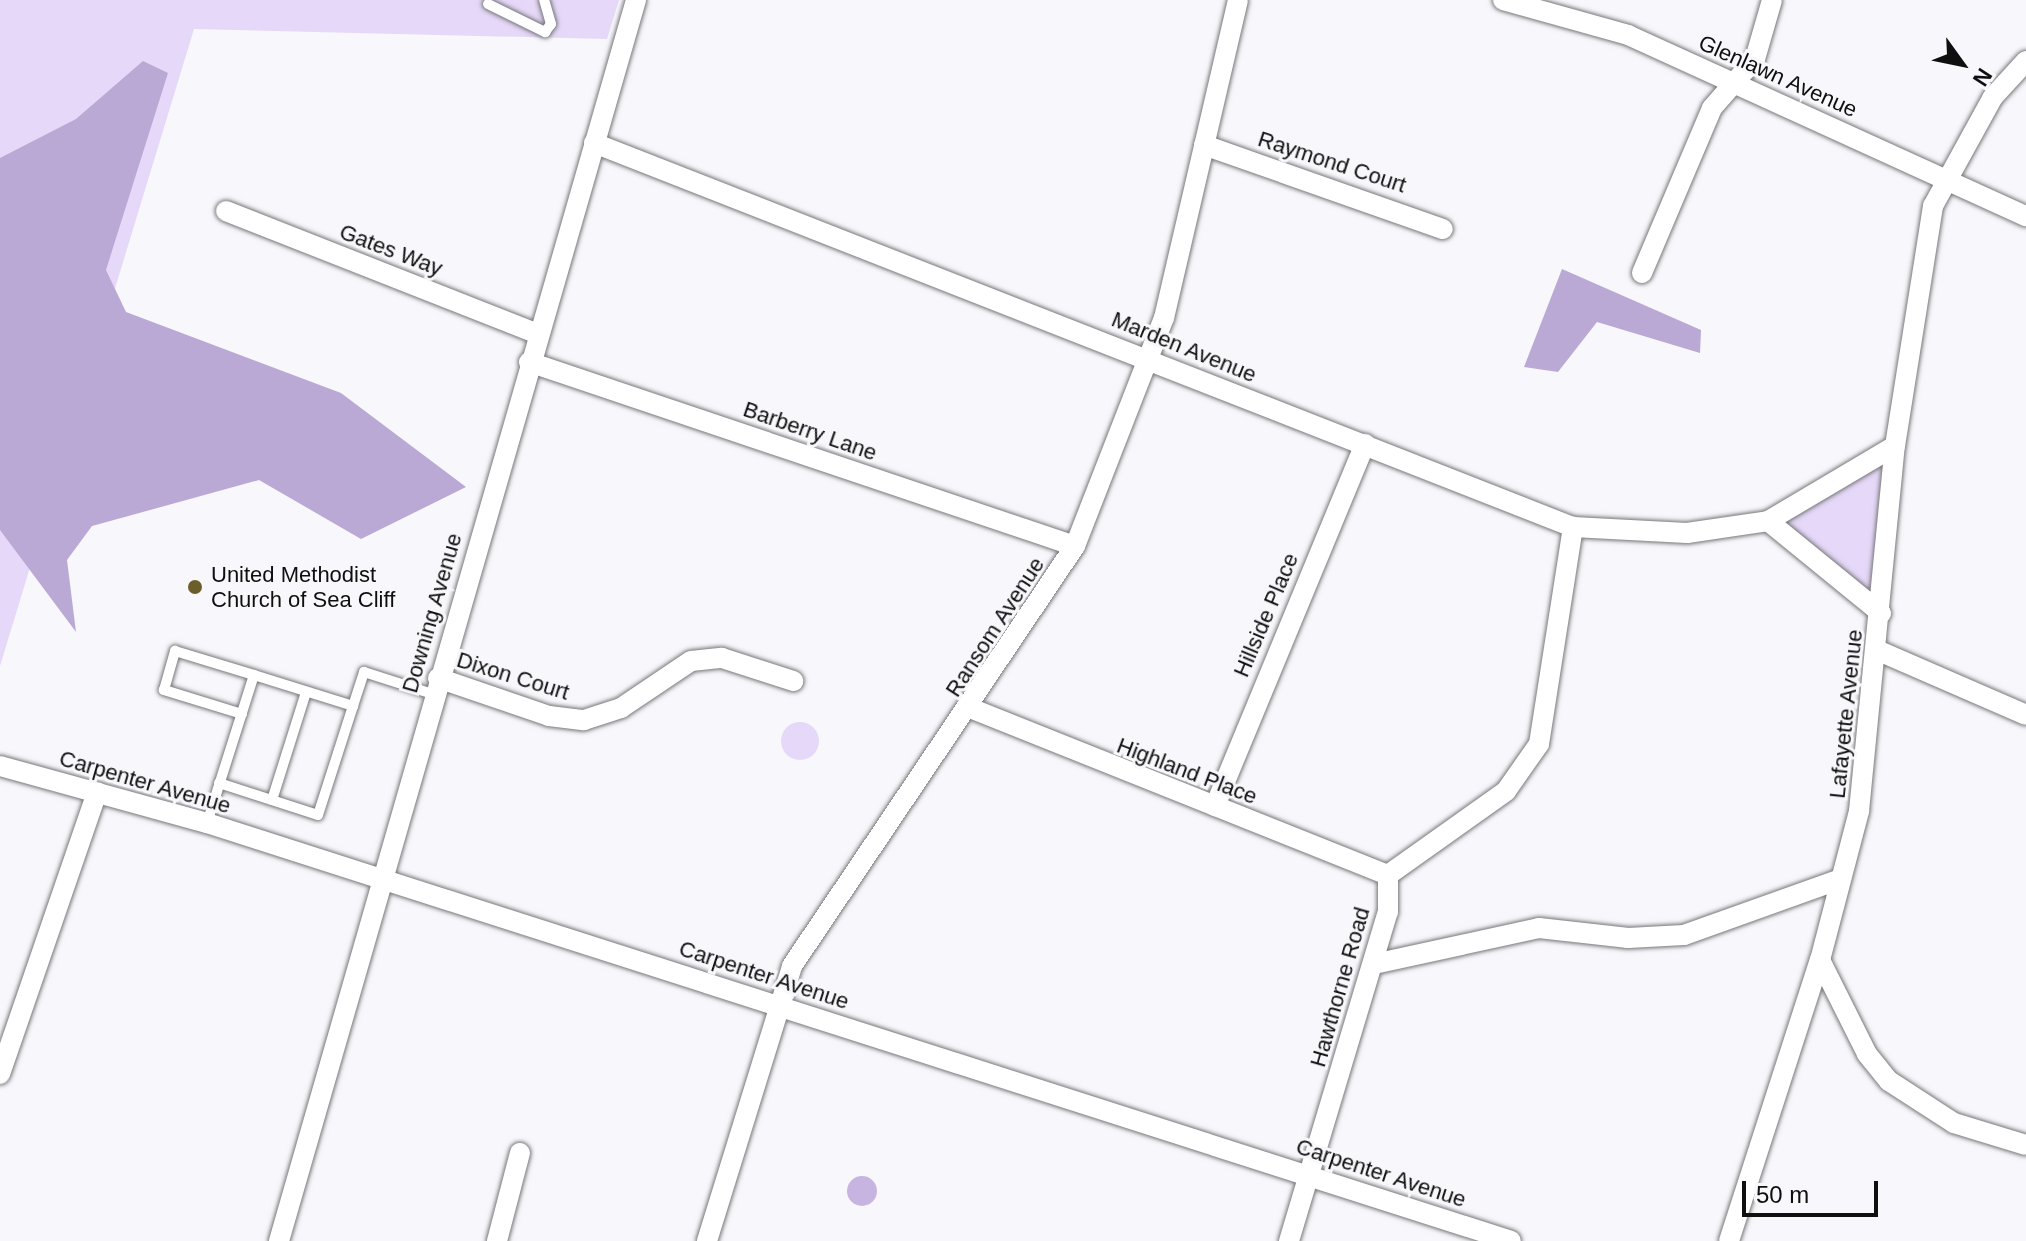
<!DOCTYPE html>
<html>
<head>
<meta charset="utf-8">
<style>
	body { margin:0 }
	#map { position:relative; width:2026px; height:1241px; overflow:hidden; background:#f8f7fb; font-family:Arial,sans-serif }
	div>[style] { position:absolute }
	.green>* { inset:0; background:#e5d8f8 }
	.round { border-radius:50% }
	.forest>* { inset:0; background:#bba9d5 }
	.water>* { inset:0; background:#c7b4e1 }
	.roads { filter:drop-shadow(0 0 2px #78777b) drop-shadow(0 0 2px #78777b) }
	.lane>* { height:10px; margin:-5px; padding:0 5px; transform-origin:5px; border-radius:5px; background:#fff }
	.street>* { height:20px; margin:-10px; padding:0 10px; transform-origin:10px; border-radius:10px; background:#fff }
	.dots>* { width:22px; height:22px; translate:-50% -50%; box-sizing:border-box; border:4px solid #f8f7fb; border-radius:50% }
	span { translate:-50% -50%; white-space:nowrap; text-align:center; line-height:1.15; -webkit-text-stroke:6px #f8f7fb; paint-order:stroke }
	.street-label { font-size:22px; color:#100f10 }
	.poi-label { font-size:22px; color:#100f10 }
	.left { translate:0 -50%; text-align:left }
	.north { position:absolute; left:1922px; top:24px; width:80px; height:80px; -webkit-text-stroke:6px #f8f7fb; paint-order:stroke; rotate:123deg; font-size:22px; font-weight:700; line-height:32px; text-align:center; color:#100f10 }
	.north::after { content:''; display:block; margin:auto; width:28px; height:36px; background:#100f10; clip-path:polygon(50% 0,100% 100%,50% 72%,0 100%) }
	.scale { position:absolute; left:1742px; top:1181px; width:136px; height:36px; box-sizing:border-box; border:4px solid #100f10; border-top:0; padding-left:10px; font-size:24px; line-height:28px; white-space:nowrap; color:#100f10; -webkit-text-stroke:6px #f8f7fb; paint-order:stroke }
</style>
</head>
<body>
<div id="map">
	<div class="green">
		<div style="clip-path:polygon(0 0,619px 0,607px 39px,194px 29px,0 666px)"></div>
		<div style="clip-path:polygon(1895px 446px,1881px 613px,1768px 521px)"></div>
		<div class="round" style="left:781px;top:722px;width:38px;height:38px"></div>
	</div>
	<div class="forest">
		<div style="clip-path:polygon(143px 61px,168px 73px,106px 270px,126px 312px,341px 393px,466px 487px,361px 539px,259px 480px,92px 526px,67px 560px,76px 632px,0 530px,0 158px,76px 119px)"></div>
		<div style="clip-path:polygon(1562px 269px,1701px 330px,1700px 353px,1597px 322px,1558px 372px,1524px 367px)"></div>
	</div>
	<div class="water">
		<div class="round" style="left:847px;top:1176px;width:30px;height:30px"></div>
	</div>
	<div class="roads">
		<div class="lane">
			<div style="left:488px;top:4px;width:64px;rotate:26.2deg"></div>
			<div style="left:545px;top:32px;width:10px;rotate:-53deg"></div>
			<div style="left:551px;top:24px;width:25px;rotate:-106deg"></div>
			<div style="left:242px;top:714px;width:82px;rotate:-162.9deg"></div>
			<div style="left:164px;top:690px;width:41px;rotate:-74.2deg"></div>
			<div style="left:175px;top:651px;width:83px;rotate:16.9deg"></div>
			<div style="left:219px;top:783px;width:104px;rotate:17.9deg"></div>
			<div style="left:318px;top:815px;width:114px;rotate:-72.2deg"></div>
			<div style="left:272px;top:800px;width:113px;rotate:-72.5deg"></div>
			<div style="left:207px;top:823px;width:155px;rotate:-72.4deg"></div>
			<div style="left:254px;top:675px;width:104px;rotate:17.4deg"></div>
			<div style="left:353px;top:706px;width:36px;rotate:-72deg"></div>
			<div style="left:364px;top:672px;width:72px;rotate:17.7deg"></div>
		</div>
		<div class="street">
			<div style="left:1503px;top:0;width:130px;rotate:15.6deg"></div>
			<div style="left:1628px;top:35px;width:437px;rotate:24.5deg"></div>
			<div style="left:594px;top:143px;width:1052px;rotate:21.42deg"></div>
			<div style="left:1573px;top:527px;width:114px;rotate:3deg"></div>
			<div style="left:1687px;top:533px;width:82px;rotate:-8.4deg"></div>
			<div style="left:1768px;top:521px;width:147px;rotate:-30.6deg"></div>
			<div style="left:1204px;top:145px;width:253px;rotate:19.4deg"></div>
			<div style="left:226px;top:211px;width:335px;rotate:21.5deg"></div>
			<div style="left:1642px;top:273px;width:179px;rotate:-67deg"></div>
			<div style="left:1712px;top:108px;width:65px;rotate:-48.7deg"></div>
			<div style="left:1755px;top:59px;width:61px;rotate:-73.9deg"></div>
			<div style="left:529px;top:362px;width:576px;rotate:18.62deg"></div>
			<div style="left:1768px;top:521px;width:146px;rotate:39.2deg"></div>
			<div style="left:1879px;top:651px;width:160px;rotate:23.5deg"></div>
			<div style="left:438px;top:678px;width:117px;rotate:18.9deg"></div>
			<div style="left:549px;top:716px;width:35px;rotate:7deg"></div>
			<div style="left:584px;top:720px;width:39px;rotate:-18deg"></div>
			<div style="left:621px;top:708px;width:84px;rotate:-33.9deg"></div>
			<div style="left:691px;top:661px;width:31px;rotate:-6deg"></div>
			<div style="left:722px;top:658px;width:75px;rotate:17.9deg"></div>
			<div style="left:970px;top:708px;width:450px;rotate:21.8deg"></div>
			<div style="left:0;top:766px;width:215px;rotate:15.4deg"></div>
			<div style="left:207px;top:823px;width:1369px;rotate:17.77deg"></div>
			<div style="left:1215px;top:806px;width:392px;rotate:-67.5deg"></div>
			<div style="left:1820px;top:960px;width:105px;rotate:63.4deg"></div>
			<div style="left:1867px;top:1054px;width:35px;rotate:51deg"></div>
			<div style="left:1889px;top:1081px;width:77px;rotate:32.9deg"></div>
			<div style="left:1954px;top:1123px;width:75px;rotate:17deg"></div>
			<div style="left:1374px;top:964px;width:169px;rotate:-12.3deg"></div>
			<div style="left:1539px;top:928px;width:90px;rotate:6.4deg"></div>
			<div style="left:1628px;top:938px;width:56px;rotate:-3.1deg"></div>
			<div style="left:1684px;top:935px;width:166px;rotate:-19.7deg"></div>
			<div style="left:0;top:1074px;width:298px;rotate:-71deg"></div>
			<div style="left:279px;top:1241px;width:1291px;rotate:-73.95deg"></div>
			<div style="left:497px;top:1241px;width:91px;rotate:-75.4deg"></div>
			<div style="left:707px;top:1241px;width:288px;rotate:-72.8deg"></div>
			<div style="left:792px;top:966px;width:506px;rotate:-56.03deg"></div>
			<div style="left:1075px;top:546px;width:245px;rotate:-68.7deg"></div>
			<div style="left:1164px;top:318px;width:326px;rotate:-76.9deg"></div>
			<div style="left:1289px;top:1241px;width:344px;rotate:-73.3deg"></div>
			<div style="left:1388px;top:912px;width:37px;rotate:-90deg"></div>
			<div style="left:1388px;top:875px;width:145px;rotate:-35.4deg"></div>
			<div style="left:1506px;top:791px;width:57px;rotate:-54.9deg"></div>
			<div style="left:1539px;top:744px;width:220px;rotate:-81.1deg"></div>
			<div style="left:1729px;top:1241px;width:295px;rotate:-72.1deg"></div>
			<div style="left:1820px;top:960px;width:154px;rotate:-75.3deg"></div>
			<div style="left:1859px;top:811px;width:367px;rotate:-84.4deg"></div>
			<div style="left:1895px;top:446px;width:243px;rotate:-81deg"></div>
			<div style="left:1933px;top:206px;width:124px;rotate:-61.2deg"></div>
			<div style="left:1993px;top:97px;width:49px;rotate:-47.5deg"></div>
		</div>
	</div>
	<div class="dots">
		<div style="left:195px;top:587px;background:#6c5e2b"></div>
	</div>
	<div class="street-label">
		<span style="left:1778px;top:76px;rotate:24deg">Glenlawn Avenue</span>
		<span style="left:1332px;top:162px;rotate:18deg">Raymond Court</span>
		<span style="left:391px;top:250px;rotate:21deg">Gates Way</span>
		<span style="left:1184px;top:347px;rotate:22deg">Marden Avenue</span>
		<span style="left:810px;top:431px;rotate:19deg">Barberry Lane</span>
		<span style="left:432px;top:613px;rotate:-74deg">Downing Avenue</span>
		<span style="left:1266px;top:615px;rotate:-67deg">Hillside Place</span>
		<span style="left:995px;top:627px;rotate:-57deg">Ransom Avenue</span>
		<span style="left:513px;top:676px;rotate:17deg">Dixon Court</span>
		<span style="left:1846px;top:714px;rotate:-84deg">Lafayette Avenue</span>
		<span style="left:1187px;top:771px;rotate:21deg">Highland Place</span>
		<span style="left:145px;top:782px;rotate:16deg">Carpenter Avenue</span>
		<span style="left:764px;top:975px;rotate:18deg">Carpenter Avenue</span>
		<span style="left:1340px;top:987px;rotate:-74deg">Hawthorne Road</span>
		<span style="left:1381px;top:1173px;rotate:18deg">Carpenter Avenue</span>
	</div>
	<div class="poi-label">
		<span class="left" style="left:211px;top:587px">United Methodist<br>Church of Sea Cliff</span>
	</div>
	<div class="north">N</div>
	<div class="scale">50 m</div>
</div>
</body>
</html>
